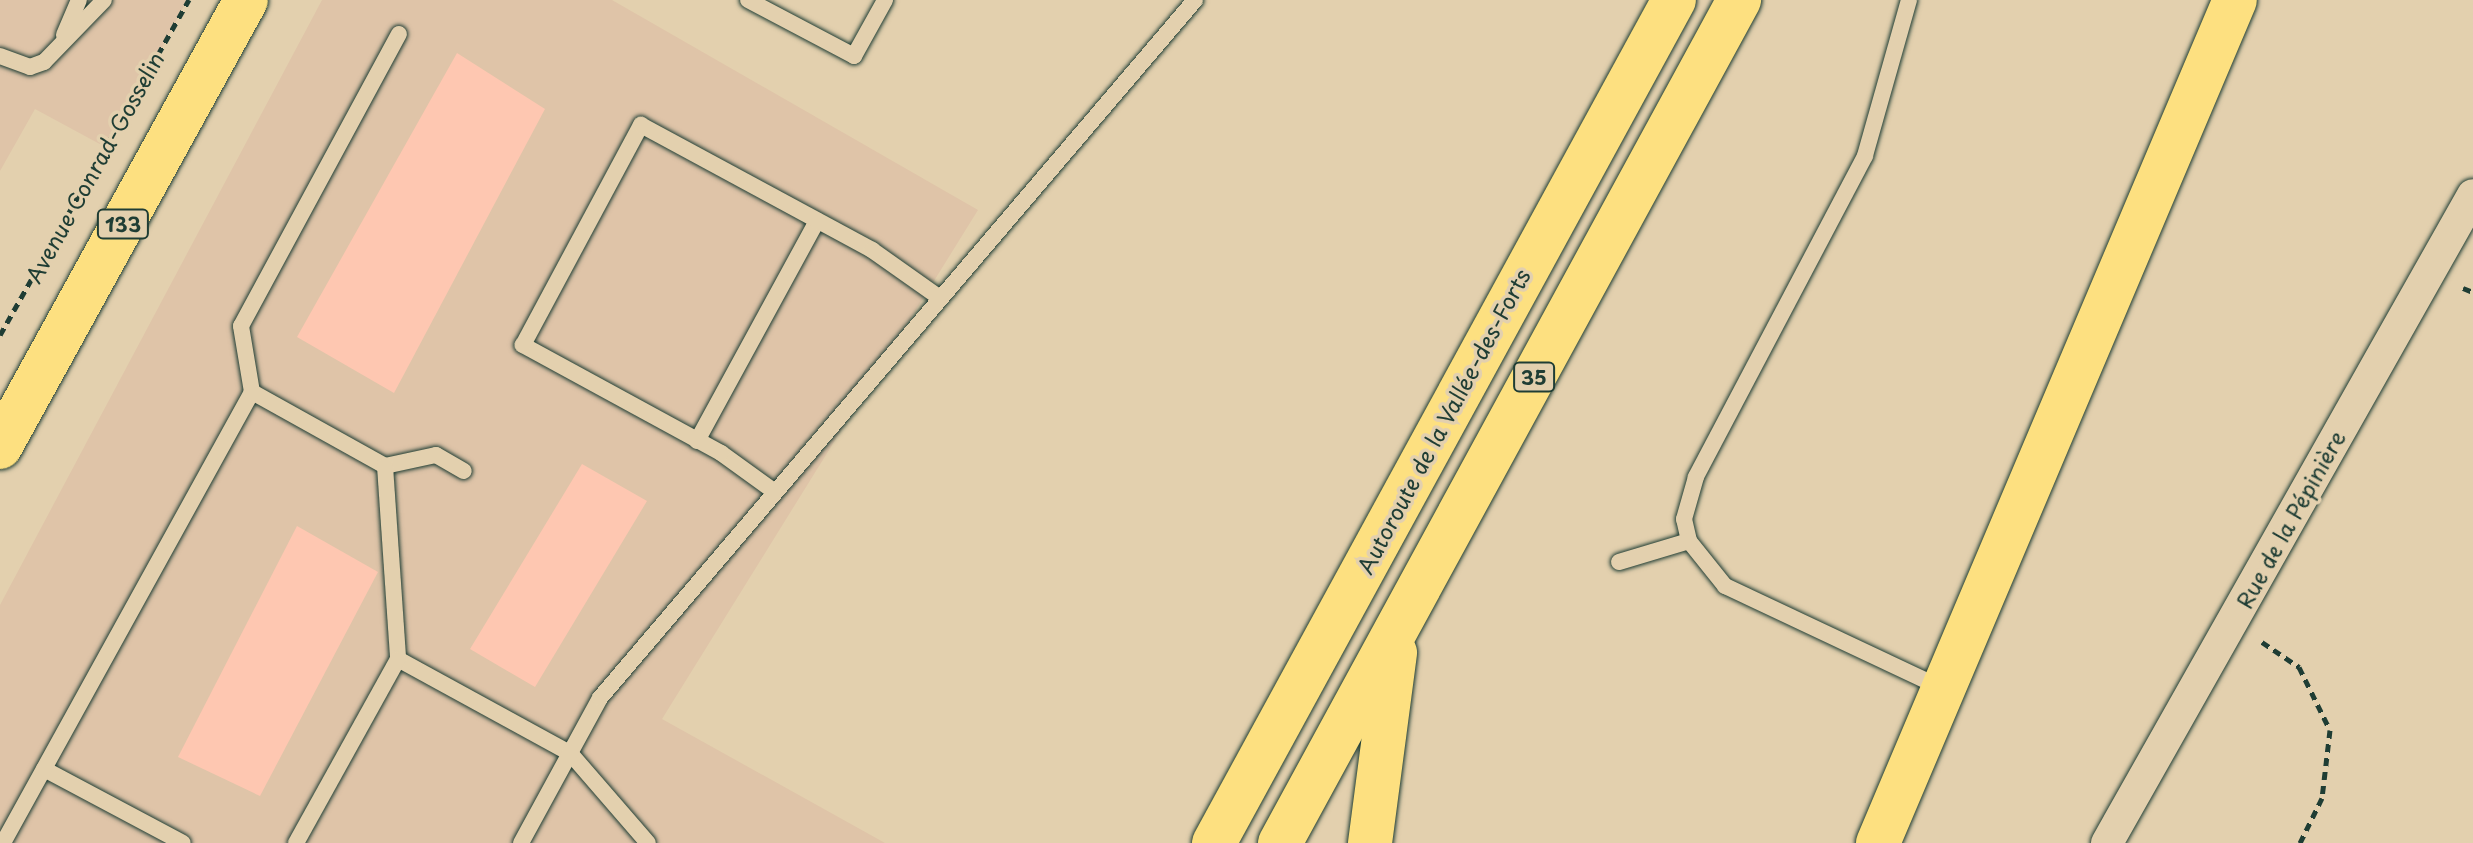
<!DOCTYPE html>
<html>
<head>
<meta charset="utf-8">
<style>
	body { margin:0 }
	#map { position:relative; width:2473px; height:843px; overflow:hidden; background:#e3d0ae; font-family:"Playpen Sans",sans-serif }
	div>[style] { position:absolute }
	.built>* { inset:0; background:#dfc4a8 }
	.building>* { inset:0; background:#fec7b1 }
	.path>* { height:5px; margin-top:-2.5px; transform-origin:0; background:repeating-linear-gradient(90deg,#1f3d34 0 8px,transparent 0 14px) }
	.roads { filter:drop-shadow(0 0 2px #1f3d34) drop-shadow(0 0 2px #1f3d34) }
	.lane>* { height:16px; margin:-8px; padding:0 8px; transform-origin:8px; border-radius:8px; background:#e3d0ae }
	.street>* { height:32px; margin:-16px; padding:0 16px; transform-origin:16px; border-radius:16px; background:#e3d0ae }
	.primary>* { height:44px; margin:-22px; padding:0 22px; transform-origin:22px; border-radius:22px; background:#fde080 }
	.highway>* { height:44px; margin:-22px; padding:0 22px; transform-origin:22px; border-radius:22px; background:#fde080 }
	span { translate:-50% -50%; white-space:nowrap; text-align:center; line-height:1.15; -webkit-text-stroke:7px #e3d0ae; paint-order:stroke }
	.shield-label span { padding:2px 6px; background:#e3d0ae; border:2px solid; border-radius:6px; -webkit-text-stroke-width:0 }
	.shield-label { font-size:20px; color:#1f3d34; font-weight:700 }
	.street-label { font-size:22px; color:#1f3d34 }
</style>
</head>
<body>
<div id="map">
	<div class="built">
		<div style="clip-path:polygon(0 0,187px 0,109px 149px,35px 109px,0 171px)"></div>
		<div style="clip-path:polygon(322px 0,612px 0,978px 210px,662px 719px,885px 843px,0 843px,0 605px)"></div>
	</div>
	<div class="building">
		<div style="clip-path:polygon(457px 53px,545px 109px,394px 393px,297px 337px)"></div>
		<div style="clip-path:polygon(582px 464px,647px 501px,535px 687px,470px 649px)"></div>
		<div style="clip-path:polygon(297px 526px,378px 572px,260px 796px,178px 757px)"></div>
	</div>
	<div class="path">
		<div style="left:2463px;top:288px;width:11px;rotate:22deg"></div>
		<div style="left:0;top:335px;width:385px;rotate:-60.6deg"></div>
		<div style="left:2262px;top:642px;width:45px;rotate:34deg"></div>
		<div style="left:2299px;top:667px;width:70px;rotate:63.8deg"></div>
		<div style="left:2330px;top:730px;width:68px;rotate:96.7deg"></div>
		<div style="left:2322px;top:798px;width:50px;rotate:116.1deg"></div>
	</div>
	<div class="roads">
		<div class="lane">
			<div style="left:748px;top:0;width:120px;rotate:27.8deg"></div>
			<div style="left:854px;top:56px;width:64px;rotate:-61deg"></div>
			<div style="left:1909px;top:0;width:162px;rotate:105.8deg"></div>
			<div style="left:1865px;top:156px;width:363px;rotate:117.8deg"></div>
			<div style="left:1696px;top:477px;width:44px;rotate:105.9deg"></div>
			<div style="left:1684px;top:519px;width:23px;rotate:77deg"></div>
			<div style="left:1689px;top:541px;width:58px;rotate:51.3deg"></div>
			<div style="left:1725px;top:586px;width:242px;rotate:25.2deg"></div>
			<div style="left:64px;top:35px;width:38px;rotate:-67deg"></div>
			<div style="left:0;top:56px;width:32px;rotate:20deg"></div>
			<div style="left:30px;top:67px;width:15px;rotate:-20deg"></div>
			<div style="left:44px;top:62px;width:86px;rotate:-45.9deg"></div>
			<div style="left:252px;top:392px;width:67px;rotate:-99.5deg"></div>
			<div style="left:241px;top:326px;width:332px;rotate:-61.6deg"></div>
			<div style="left:697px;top:441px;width:251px;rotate:-61.4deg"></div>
			<div style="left:385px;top:466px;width:52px;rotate:-12.2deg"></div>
			<div style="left:436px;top:455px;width:32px;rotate:30deg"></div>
			<div style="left:775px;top:492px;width:67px;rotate:-144.2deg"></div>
			<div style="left:721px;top:453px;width:226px;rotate:-151.4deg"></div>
			<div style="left:523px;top:345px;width:250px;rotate:-61.8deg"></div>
			<div style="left:641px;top:125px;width:263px;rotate:28.4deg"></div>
			<div style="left:872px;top:250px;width:83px;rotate:35.2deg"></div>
			<div style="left:1619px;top:562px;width:73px;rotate:-16.7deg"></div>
			<div style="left:44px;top:769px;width:157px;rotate:28deg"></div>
			<div style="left:3px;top:843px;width:515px;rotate:-61.1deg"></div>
			<div style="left:252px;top:392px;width:152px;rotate:29.1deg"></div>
			<div style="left:385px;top:466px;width:193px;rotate:86.1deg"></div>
			<div style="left:398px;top:659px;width:196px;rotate:28.7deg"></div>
			<div style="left:570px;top:753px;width:119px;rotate:49.1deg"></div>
			<div style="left:296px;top:843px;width:210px;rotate:-61deg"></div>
			<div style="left:521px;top:843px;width:165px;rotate:-61.4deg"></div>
			<div style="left:600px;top:698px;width:917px;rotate:-49.55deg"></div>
		</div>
		<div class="street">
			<div style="left:2107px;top:843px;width:744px;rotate:-60.54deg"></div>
		</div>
		<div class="primary">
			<div style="left:0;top:447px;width:510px;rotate:-61.17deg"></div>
		</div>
		<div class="highway">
			<div style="left:1214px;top:843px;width:960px;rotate:-61.38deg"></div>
			<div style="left:1280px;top:843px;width:960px;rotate:-61.43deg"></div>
			<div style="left:1370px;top:843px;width:192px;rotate:-82.5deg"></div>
			<div style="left:1878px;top:843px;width:915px;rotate:-67.05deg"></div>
		</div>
	</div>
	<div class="shield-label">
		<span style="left:123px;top:224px">133</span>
		<span style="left:1534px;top:377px">35</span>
	</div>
	<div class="street-label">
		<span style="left:94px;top:167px;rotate:-61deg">Avenue Conrad-Gosselin</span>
		<span style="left:1443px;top:421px;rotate:-62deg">Autoroute de la Vallée-des-Forts</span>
		<span style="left:2290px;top:519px;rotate:-61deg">Rue de la Pépinière</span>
	</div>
</div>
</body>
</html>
